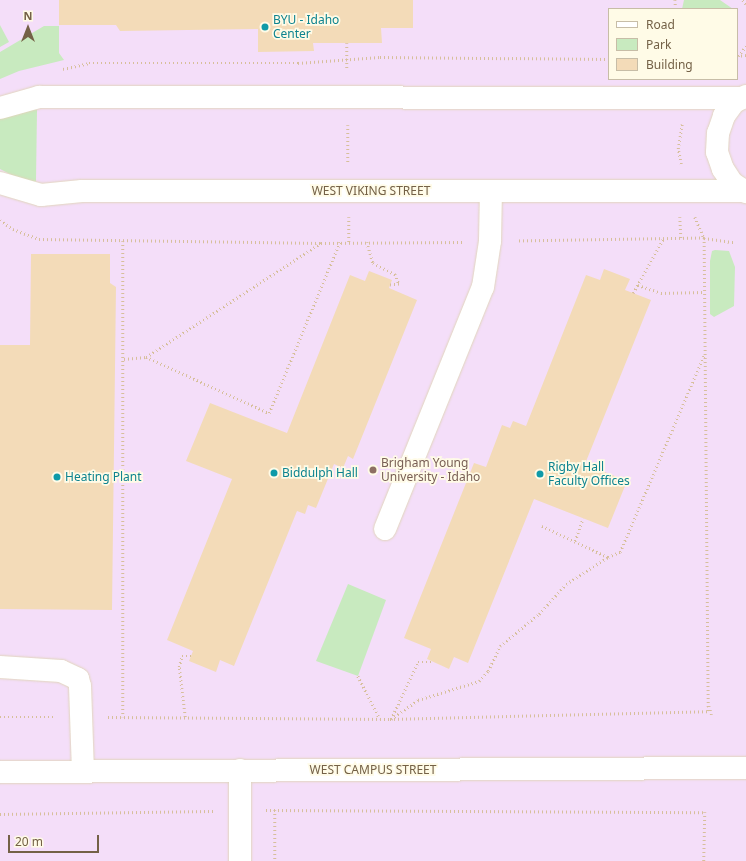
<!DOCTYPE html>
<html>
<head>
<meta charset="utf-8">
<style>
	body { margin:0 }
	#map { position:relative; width:746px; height:861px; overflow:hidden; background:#fdf8e1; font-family:"Noto Sans",sans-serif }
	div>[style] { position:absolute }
	.education>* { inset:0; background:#f4def9 }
	.green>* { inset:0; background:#c8eabf }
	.building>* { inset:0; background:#f3dbb8 }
	.path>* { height:2.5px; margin-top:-1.25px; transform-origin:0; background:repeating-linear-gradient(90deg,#d7bf9b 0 1px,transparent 0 4px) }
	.roads { filter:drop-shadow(0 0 1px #e1d5bc) drop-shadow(0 0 1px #e1d5bc) }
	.minor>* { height:22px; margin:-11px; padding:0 11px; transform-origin:11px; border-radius:11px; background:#fff }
	.dots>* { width:11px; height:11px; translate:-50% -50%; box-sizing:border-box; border:2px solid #fffbe7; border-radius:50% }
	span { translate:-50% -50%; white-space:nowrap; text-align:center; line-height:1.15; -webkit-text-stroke:3.5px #fffbe7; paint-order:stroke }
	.culture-label { font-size:12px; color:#0d838f }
	.left { translate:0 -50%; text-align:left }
	.street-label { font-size:12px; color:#746147 }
	.education-label { font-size:12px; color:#785e54 }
	.legend { position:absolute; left:608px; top:8px; width:130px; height:72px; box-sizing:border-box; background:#fffbe7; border:1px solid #c7bda7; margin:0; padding:5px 7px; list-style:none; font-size:12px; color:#746147 }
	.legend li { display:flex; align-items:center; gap:8px; height:20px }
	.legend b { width:20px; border:1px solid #c7bda7 }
	.north { position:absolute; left:8px; top:8px; width:40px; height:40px; -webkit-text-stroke:3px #fffbe7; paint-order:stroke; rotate:0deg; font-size:11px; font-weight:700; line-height:16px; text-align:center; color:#746147 }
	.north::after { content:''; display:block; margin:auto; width:14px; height:18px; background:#746147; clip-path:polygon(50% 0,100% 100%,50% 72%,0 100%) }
	.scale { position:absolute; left:8px; top:835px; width:91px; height:18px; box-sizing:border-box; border:2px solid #746147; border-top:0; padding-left:5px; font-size:12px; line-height:14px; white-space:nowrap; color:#746147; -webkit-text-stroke:3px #fffbe7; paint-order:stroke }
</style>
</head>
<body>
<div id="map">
	<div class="education">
		<div style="clip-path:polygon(evenodd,0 0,746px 0,746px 861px,0 861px,0 0,609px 9px,737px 9px,737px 79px,609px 79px,609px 9px)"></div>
	</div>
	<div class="green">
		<div style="clip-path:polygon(684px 0,720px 0,733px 9px,682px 9px)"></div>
		<div style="clip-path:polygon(0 25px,9px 42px,0 47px)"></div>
		<div style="clip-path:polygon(44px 26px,59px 26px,59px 53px,64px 60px,19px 71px,0 79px,0 52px)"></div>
		<div style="clip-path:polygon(31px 107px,37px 110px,36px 181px,29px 184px,0 169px,0 119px)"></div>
		<div style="clip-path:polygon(715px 250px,729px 251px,735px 267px,734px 306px,714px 317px,710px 314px,710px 261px,712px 251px)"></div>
		<div style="clip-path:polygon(348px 584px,386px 600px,358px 676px,316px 661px)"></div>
	</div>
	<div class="building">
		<div style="clip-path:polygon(59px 0,413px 0,413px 28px,381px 28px,382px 43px,313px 43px,314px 51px,258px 52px,258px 29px,120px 31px,116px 25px,59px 25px)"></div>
		<div style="clip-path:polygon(31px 254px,110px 254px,110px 283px,116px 287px,112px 610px,0 609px,0 345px,30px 345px)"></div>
		<div style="clip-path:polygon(604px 269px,630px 279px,625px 290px,651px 300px,585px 464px,627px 481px,608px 528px,534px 499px,468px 663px,454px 657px,449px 669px,427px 659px,431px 649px,404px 638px,474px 463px,486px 467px,502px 425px,510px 428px,513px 421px,526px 426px,586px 275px,600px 280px)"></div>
		<div style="clip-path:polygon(369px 271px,392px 280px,389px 288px,417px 300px,353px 459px,348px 456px,343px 468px,334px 464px,316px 508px,308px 505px,305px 514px,297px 511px,234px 666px,220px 660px,216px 672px,189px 661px,193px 651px,167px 640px,232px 479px,186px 461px,210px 403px,287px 433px,350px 275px,365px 281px)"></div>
	</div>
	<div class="path">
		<div style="left:675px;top:0;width:9px;rotate:84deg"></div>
		<div style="left:743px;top:0;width:5px;rotate:53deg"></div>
		<div style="left:347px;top:43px;width:27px;rotate:90deg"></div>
		<div style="left:737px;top:56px;width:9px;rotate:-6deg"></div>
		<div style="left:738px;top:56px;width:13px;rotate:-51deg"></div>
		<div style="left:63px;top:69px;width:27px;rotate:-13deg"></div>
		<div style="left:89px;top:63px;width:209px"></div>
		<div style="left:298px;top:63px;width:82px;rotate:-4.2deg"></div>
		<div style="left:380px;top:57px;width:229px;rotate:0.5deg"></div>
		<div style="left:348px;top:125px;width:39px;rotate:90deg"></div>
		<div style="left:681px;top:164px;width:15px;rotate:-101deg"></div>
		<div style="left:678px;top:149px;width:25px;rotate:-81deg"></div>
		<div style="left:349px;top:217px;width:25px;rotate:90deg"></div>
		<div style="left:680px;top:217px;width:21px;rotate:87deg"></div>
		<div style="left:695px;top:217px;width:23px;rotate:67deg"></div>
		<div style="left:704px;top:238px;width:30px;rotate:8deg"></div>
		<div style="left:0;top:220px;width:16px;rotate:35deg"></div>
		<div style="left:13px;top:229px;width:28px;rotate:21deg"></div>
		<div style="left:39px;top:239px;width:282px;rotate:0.8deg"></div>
		<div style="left:321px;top:243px;width:142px;rotate:-0.4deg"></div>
		<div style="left:123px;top:241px;width:476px;rotate:90deg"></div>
		<div style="left:367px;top:242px;width:22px;rotate:74deg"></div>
		<div style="left:373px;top:263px;width:25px;rotate:27deg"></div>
		<div style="left:395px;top:274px;width:11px;rotate:68deg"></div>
		<div style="left:399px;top:284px;width:9px;rotate:174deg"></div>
		<div style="left:638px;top:285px;width:24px;rotate:19deg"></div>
		<div style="left:661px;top:293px;width:43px;rotate:-1.3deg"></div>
		<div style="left:633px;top:293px;width:62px;rotate:-60.9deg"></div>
		<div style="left:146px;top:357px;width:209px;rotate:-33.1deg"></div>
		<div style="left:124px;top:359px;width:22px;rotate:-5deg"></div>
		<div style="left:146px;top:357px;width:135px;rotate:24.5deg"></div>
		<div style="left:269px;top:413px;width:185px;rotate:-67.5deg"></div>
		<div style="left:542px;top:526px;width:73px;rotate:25.2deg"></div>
		<div style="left:608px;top:557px;width:13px;rotate:-23deg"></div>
		<div style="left:620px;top:552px;width:214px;rotate:-66.9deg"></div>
		<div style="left:575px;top:541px;width:24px;rotate:-71deg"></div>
		<div style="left:358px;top:676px;width:48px;rotate:62.9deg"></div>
		<div style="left:709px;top:706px;width:9px;rotate:72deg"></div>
		<div style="left:0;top:717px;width:53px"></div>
		<div style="left:108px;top:717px;width:282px;rotate:0.4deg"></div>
		<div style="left:390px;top:719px;width:318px;rotate:-1.4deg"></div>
		<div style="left:708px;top:711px;width:473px;rotate:-90.5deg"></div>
		<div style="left:704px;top:238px;width:188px;rotate:179.1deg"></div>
		<div style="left:185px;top:717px;width:50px;rotate:-96.8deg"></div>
		<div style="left:179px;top:667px;width:11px;rotate:-75deg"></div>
		<div style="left:182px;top:656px;width:9px"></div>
		<div style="left:391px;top:719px;width:33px;rotate:-35deg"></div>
		<div style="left:418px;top:700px;width:64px;rotate:-17.3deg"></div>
		<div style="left:479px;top:681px;width:13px;rotate:-48deg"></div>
		<div style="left:488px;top:671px;width:28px;rotate:-64deg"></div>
		<div style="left:500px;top:646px;width:50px;rotate:-39.4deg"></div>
		<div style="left:539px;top:614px;width:40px;rotate:-48deg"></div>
		<div style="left:566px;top:584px;width:50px;rotate:-32.7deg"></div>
		<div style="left:391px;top:719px;width:63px;rotate:-64.7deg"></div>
		<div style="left:418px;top:662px;width:15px"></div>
		<div style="left:266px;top:810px;width:439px;rotate:0.3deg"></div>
		<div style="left:705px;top:812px;width:49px;rotate:91.2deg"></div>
		<div style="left:275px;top:810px;width:51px;rotate:90deg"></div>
		<div style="left:0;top:814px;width:213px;rotate:-0.8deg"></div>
	</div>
	<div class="roads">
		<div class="minor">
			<div style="left:746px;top:96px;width:13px;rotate:153deg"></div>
			<div style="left:734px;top:102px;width:17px;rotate:126deg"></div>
			<div style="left:724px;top:116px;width:18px;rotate:109deg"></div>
			<div style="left:718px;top:133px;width:19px;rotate:93deg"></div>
			<div style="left:717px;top:152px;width:18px;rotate:71deg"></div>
			<div style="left:723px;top:169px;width:17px;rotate:57deg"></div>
			<div style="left:732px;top:183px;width:17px;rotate:33deg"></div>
			<div style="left:0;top:108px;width:41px;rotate:-15.8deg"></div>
			<div style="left:39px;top:97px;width:703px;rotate:0.08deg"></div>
			<div style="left:0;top:183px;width:43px;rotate:16.3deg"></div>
			<div style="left:41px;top:195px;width:41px;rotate:-5.6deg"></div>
			<div style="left:82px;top:191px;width:663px"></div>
			<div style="left:385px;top:529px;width:261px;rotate:-68deg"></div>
			<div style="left:483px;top:287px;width:47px;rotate:-81.3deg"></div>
			<div style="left:490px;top:241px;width:50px;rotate:-88.9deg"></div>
			<div style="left:0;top:667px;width:61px;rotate:3.8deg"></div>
			<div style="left:61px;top:671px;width:19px;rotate:25deg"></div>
			<div style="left:78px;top:679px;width:7px;rotate:74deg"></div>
			<div style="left:80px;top:686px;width:85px;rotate:88deg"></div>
			<div style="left:240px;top:770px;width:91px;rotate:90deg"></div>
			<div style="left:0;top:772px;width:746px;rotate:-0.31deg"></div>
		</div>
	</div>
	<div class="dots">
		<div style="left:265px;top:27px;background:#0f9aa8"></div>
		<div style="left:373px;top:470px;background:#8d6e63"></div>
		<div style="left:274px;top:473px;background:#0f9aa8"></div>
		<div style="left:540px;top:474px;background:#0f9aa8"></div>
		<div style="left:57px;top:477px;background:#0f9aa8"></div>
	</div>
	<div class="culture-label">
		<span class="left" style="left:273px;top:27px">BYU - Idaho<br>Center</span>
		<span class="left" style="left:548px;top:474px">Rigby Hall<br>Faculty Offices</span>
		<span class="left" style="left:282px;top:473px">Biddulph Hall</span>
		<span class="left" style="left:65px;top:477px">Heating Plant</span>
	</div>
	<div class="street-label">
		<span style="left:371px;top:191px">WEST VIKING STREET</span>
		<span style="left:373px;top:770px">WEST CAMPUS STREET</span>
	</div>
	<div class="education-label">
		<span class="left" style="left:381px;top:470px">Brigham Young<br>University - Idaho</span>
	</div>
	<ul class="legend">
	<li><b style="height:5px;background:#fff"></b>Road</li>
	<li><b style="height:11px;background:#c8eabf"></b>Park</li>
	<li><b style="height:11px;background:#f3dbb8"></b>Building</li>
	</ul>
	<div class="north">N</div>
	<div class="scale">20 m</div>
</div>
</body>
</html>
